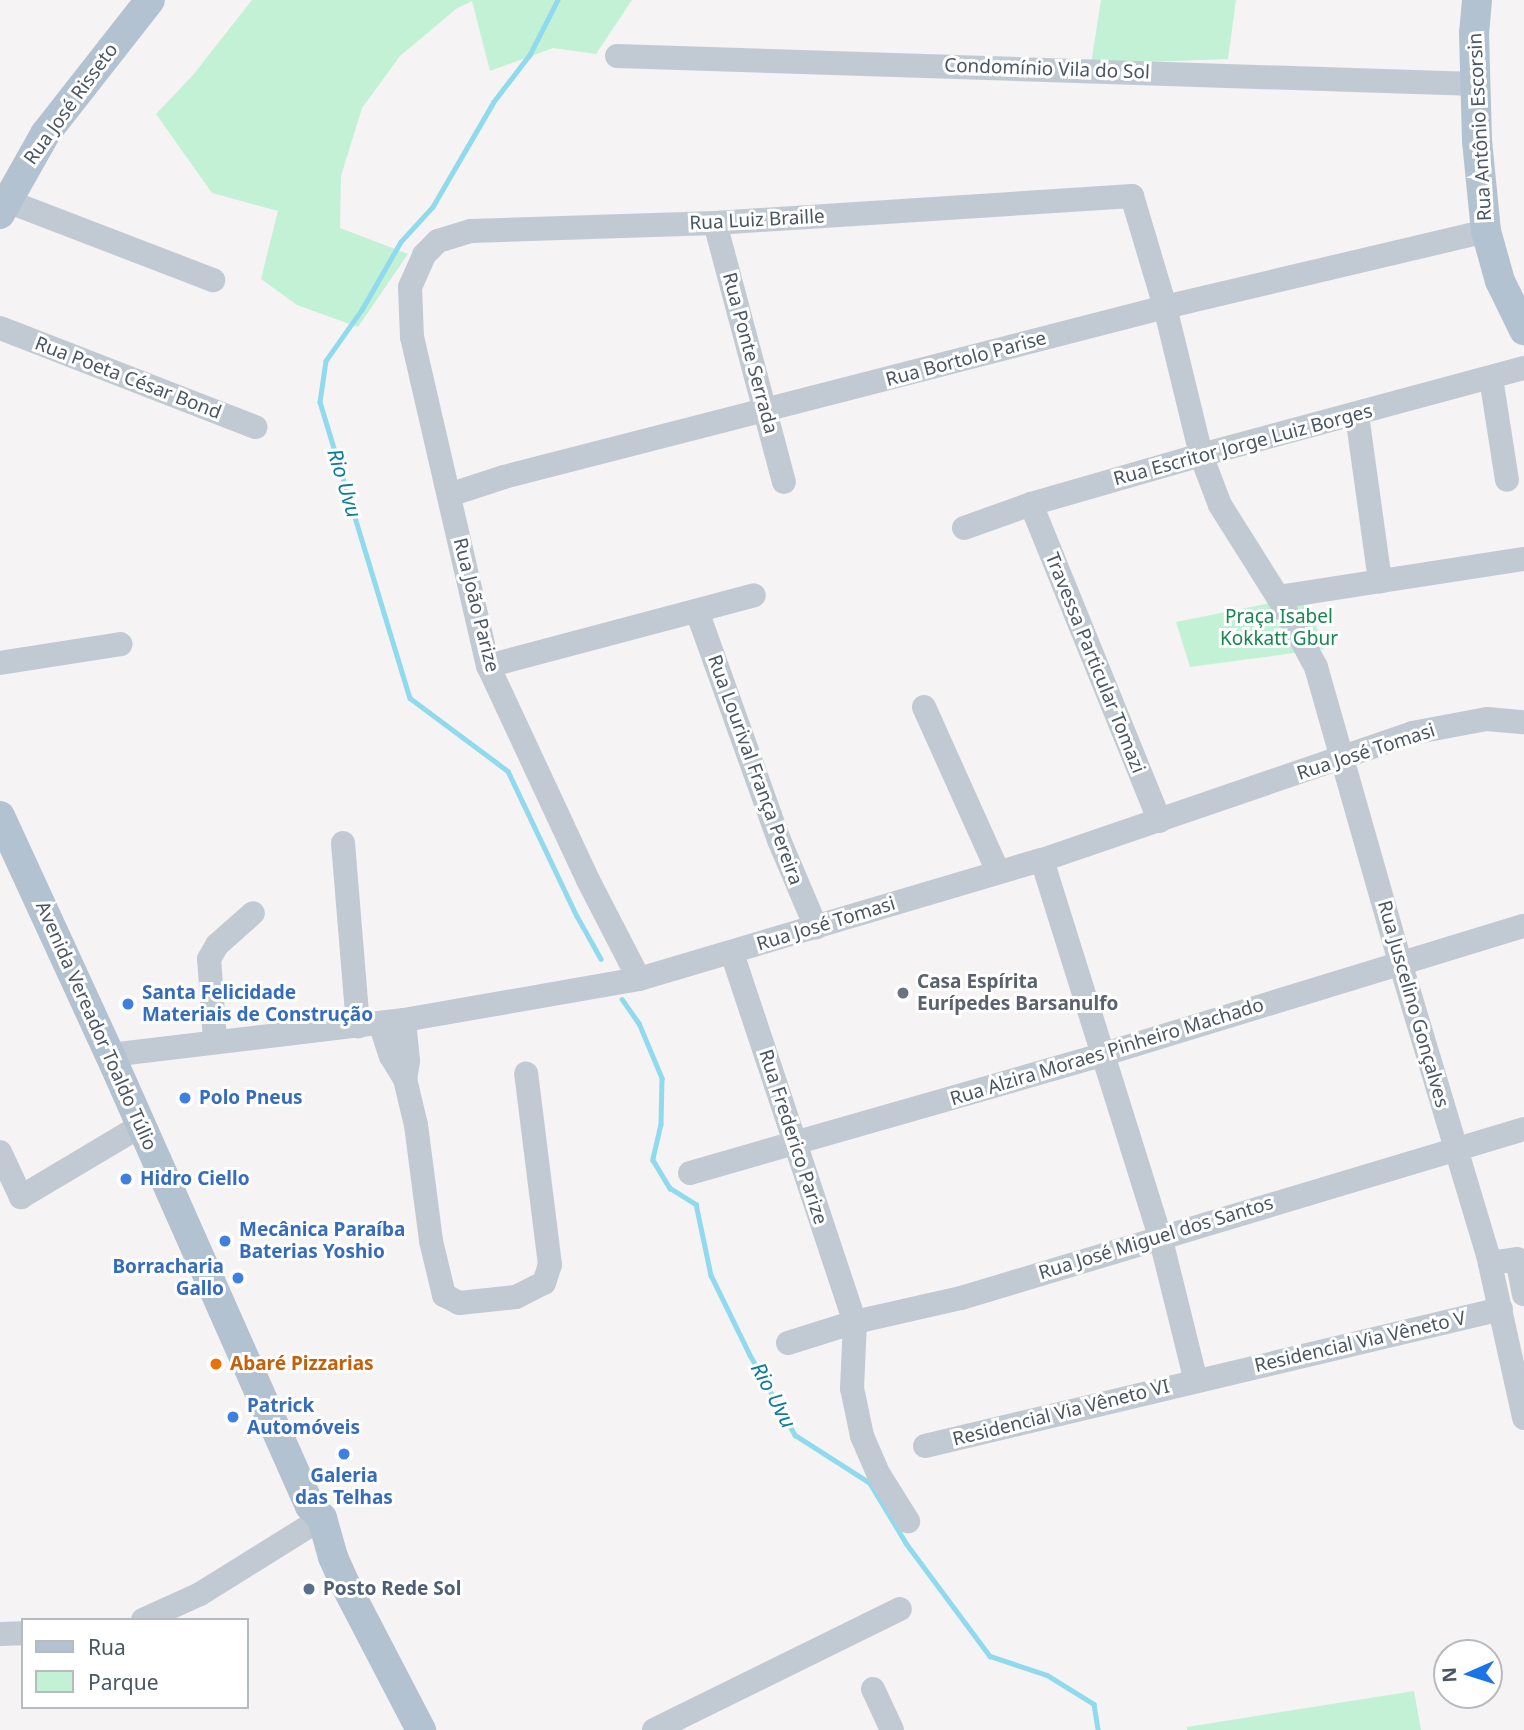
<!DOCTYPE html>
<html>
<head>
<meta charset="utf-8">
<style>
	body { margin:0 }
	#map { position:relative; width:1524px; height:1730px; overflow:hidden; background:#f5f3f3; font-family:"Noto Sans",sans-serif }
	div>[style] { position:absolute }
	.green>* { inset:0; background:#c3f1d5 }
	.stream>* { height:4.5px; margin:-2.25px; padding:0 2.25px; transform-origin:2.25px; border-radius:2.25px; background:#90daee }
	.minor>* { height:24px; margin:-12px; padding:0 12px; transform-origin:12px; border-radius:12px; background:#c1cad2 }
	.major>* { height:30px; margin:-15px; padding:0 15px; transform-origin:15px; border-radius:15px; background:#b3c2d1 }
	.dots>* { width:19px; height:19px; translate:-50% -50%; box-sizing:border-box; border:4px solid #fff; border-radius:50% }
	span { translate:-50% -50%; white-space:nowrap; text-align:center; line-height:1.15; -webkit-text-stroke:6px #fff; paint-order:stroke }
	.street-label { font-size:19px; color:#4a5661 }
	.park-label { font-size:19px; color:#17864f }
	.worship-label { font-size:19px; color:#5b616d; font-weight:700 }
	.left { translate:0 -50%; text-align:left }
	.shop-label { font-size:19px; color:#366cbe; font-weight:700 }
	.right { translate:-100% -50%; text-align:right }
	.food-label { font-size:19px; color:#c56008; font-weight:700 }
	.service-label { font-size:19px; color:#4e5e75; font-weight:700 }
	.water-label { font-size:21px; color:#0c7c9b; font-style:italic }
	.legend { position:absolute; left:21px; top:1618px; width:228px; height:91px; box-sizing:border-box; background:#fff; border:2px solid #b7bbc0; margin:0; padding:9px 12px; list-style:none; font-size:21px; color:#4a5661 }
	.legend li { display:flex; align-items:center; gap:14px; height:35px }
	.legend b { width:35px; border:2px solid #b7bbc0 }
	.north { position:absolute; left:1433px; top:1639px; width:70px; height:70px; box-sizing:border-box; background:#fff; border:2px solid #b7bbc0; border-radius:50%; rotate:267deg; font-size:19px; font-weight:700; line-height:28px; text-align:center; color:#4a5661 }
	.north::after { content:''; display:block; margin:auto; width:24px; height:32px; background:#1a73e8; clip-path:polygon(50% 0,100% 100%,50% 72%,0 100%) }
</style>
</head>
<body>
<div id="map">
	<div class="green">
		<div style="clip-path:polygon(252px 0,632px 0,596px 54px,553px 48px,490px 71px,472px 1px,456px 9px,400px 56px,362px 108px,341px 176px,340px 228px,408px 254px,358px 327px,297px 305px,261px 279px,278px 211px,212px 193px,156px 114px,193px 75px)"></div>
		<div style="clip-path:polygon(1101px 0,1236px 0,1228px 59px,1091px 64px)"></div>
		<div style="clip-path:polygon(1306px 596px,1324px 649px,1190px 667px,1176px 622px)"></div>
		<div style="clip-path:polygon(1414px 1691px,1421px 1730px,1187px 1730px,1187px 1727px)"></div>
	</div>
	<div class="stream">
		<div style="left:558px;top:0;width:62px;rotate:117deg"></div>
		<div style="left:530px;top:55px;width:59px;rotate:127.5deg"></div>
		<div style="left:494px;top:102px;width:121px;rotate:120.2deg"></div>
		<div style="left:433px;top:207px;width:47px;rotate:132.4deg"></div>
		<div style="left:401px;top:242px;width:78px;rotate:119.8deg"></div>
		<div style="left:362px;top:310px;width:62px;rotate:125.2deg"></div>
		<div style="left:326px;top:361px;width:41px;rotate:98.3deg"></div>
		<div style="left:320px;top:402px;width:309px;rotate:73.1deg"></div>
		<div style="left:410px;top:698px;width:122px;rotate:36.7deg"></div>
		<div style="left:508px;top:771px;width:161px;rotate:64.6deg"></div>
		<div style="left:577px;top:916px;width:49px;rotate:60.8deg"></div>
		<div style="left:622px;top:999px;width:29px;rotate:55deg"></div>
		<div style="left:639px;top:1023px;width:60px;rotate:67.3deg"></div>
		<div style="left:662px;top:1078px;width:46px;rotate:91.2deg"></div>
		<div style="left:661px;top:1124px;width:37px;rotate:103deg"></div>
		<div style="left:653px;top:1160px;width:33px;rotate:59deg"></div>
		<div style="left:670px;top:1188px;width:31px;rotate:32deg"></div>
		<div style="left:696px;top:1204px;width:73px;rotate:78.1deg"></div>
		<div style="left:711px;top:1275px;width:89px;rotate:64deg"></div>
		<div style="left:750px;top:1355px;width:92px;rotate:60.6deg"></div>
		<div style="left:795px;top:1435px;width:89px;rotate:32.6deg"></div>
		<div style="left:870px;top:1483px;width:70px;rotate:59deg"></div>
		<div style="left:906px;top:1543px;width:141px;rotate:53.4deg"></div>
		<div style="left:990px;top:1656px;width:60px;rotate:18.4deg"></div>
		<div style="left:1047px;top:1675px;width:55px;rotate:31.7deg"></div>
		<div style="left:1094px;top:1704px;width:26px;rotate:81deg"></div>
	</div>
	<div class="minor">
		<div style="left:617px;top:56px;width:859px;rotate:1.87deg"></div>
		<div style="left:7px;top:201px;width:221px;rotate:21deg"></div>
		<div style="left:715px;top:223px;width:268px;rotate:75.1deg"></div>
		<div style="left:0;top:328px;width:274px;rotate:21.2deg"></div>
		<div style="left:1491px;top:378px;width:103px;rotate:81.1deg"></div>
		<div style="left:1357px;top:415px;width:168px;rotate:82.1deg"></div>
		<div style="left:449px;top:495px;width:58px;rotate:-18.1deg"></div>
		<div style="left:504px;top:477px;width:683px;rotate:-14.42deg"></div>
		<div style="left:1165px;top:307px;width:330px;rotate:-13.3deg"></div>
		<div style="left:1031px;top:504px;width:342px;rotate:67.9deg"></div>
		<div style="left:964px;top:528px;width:71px;rotate:-19.7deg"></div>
		<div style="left:1031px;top:504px;width:177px;rotate:-16.1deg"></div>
		<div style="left:1201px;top:455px;width:335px;rotate:-15.1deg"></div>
		<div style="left:1278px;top:597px;width:249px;rotate:-8.8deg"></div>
		<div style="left:697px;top:611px;width:243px;rotate:70.3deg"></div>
		<div style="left:779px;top:840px;width:95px;rotate:67deg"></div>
		<div style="left:0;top:663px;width:122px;rotate:-8.9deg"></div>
		<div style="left:488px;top:666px;width:275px;rotate:-14.9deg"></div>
		<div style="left:924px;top:707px;width:181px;rotate:65.8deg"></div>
		<div style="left:343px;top:843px;width:184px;rotate:85.3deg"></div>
		<div style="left:1042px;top:860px;width:394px;rotate:72.6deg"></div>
		<div style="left:1160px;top:1236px;width:149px;rotate:76.1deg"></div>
		<div style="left:732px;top:953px;width:389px;rotate:71.6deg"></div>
		<div style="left:855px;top:1322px;width:66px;rotate:92.6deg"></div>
		<div style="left:852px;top:1388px;width:49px;rotate:78.2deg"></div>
		<div style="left:862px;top:1436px;width:40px;rotate:66.6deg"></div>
		<div style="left:878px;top:1473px;width:57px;rotate:58deg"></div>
		<div style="left:639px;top:979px;width:111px;rotate:-117.3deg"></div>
		<div style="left:588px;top:880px;width:236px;rotate:-115deg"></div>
		<div style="left:488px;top:666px;width:338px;rotate:-103deg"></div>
		<div style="left:412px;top:337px;width:50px;rotate:-92.3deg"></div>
		<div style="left:410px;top:287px;width:35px;rotate:-66deg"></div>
		<div style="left:424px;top:255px;width:20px;rotate:-45deg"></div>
		<div style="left:438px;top:241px;width:34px;rotate:-17deg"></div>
		<div style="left:471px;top:231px;width:244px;rotate:-1.9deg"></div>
		<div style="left:715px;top:223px;width:418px;rotate:-3.7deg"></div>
		<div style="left:1132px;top:196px;width:116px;rotate:73.4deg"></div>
		<div style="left:1165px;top:307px;width:152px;rotate:76.3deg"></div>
		<div style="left:1201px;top:455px;width:53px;rotate:69.2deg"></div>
		<div style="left:1220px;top:505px;width:109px;rotate:57.8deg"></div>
		<div style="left:1278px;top:597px;width:80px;rotate:61.5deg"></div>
		<div style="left:1316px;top:667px;width:307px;rotate:74.1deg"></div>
		<div style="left:1400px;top:962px;width:306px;rotate:73.3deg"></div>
		<div style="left:1488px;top:1255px;width:167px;rotate:77.5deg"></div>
		<div style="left:404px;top:1020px;width:41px;rotate:84.4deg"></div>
		<div style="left:408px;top:1061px;width:18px;rotate:99deg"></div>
		<div style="left:380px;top:1023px;width:35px;rotate:72deg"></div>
		<div style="left:391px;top:1056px;width:27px;rotate:59deg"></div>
		<div style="left:405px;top:1079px;width:47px;rotate:76.6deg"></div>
		<div style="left:416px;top:1125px;width:117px;rotate:82.6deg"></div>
		<div style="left:431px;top:1241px;width:56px;rotate:76.5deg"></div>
		<div style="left:444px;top:1295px;width:17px;rotate:28deg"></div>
		<div style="left:459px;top:1303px;width:57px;rotate:-6deg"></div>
		<div style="left:516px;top:1297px;width:31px;rotate:-27deg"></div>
		<div style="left:544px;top:1283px;width:19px;rotate:-72deg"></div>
		<div style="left:550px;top:1265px;width:193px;rotate:-97.1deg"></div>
		<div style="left:215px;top:1040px;width:81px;rotate:-94.2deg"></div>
		<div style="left:209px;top:959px;width:16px;rotate:-60deg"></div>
		<div style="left:217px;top:945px;width:48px;rotate:-41.6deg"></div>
		<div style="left:110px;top:1055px;width:296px;rotate:-6.8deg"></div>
		<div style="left:404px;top:1020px;width:239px;rotate:-9.9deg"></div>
		<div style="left:639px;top:979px;width:420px;rotate:-16.5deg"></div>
		<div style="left:1042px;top:860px;width:391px;rotate:-18.9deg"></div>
		<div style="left:1412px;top:733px;width:76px;rotate:-10.6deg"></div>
		<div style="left:1487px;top:719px;width:37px;rotate:5deg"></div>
		<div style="left:0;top:1152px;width:50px;rotate:65deg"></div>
		<div style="left:21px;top:1197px;width:139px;rotate:-30.8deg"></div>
		<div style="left:690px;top:1173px;width:428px;rotate:-16deg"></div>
		<div style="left:1101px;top:1055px;width:442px;rotate:-17deg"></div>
		<div style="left:1490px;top:1263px;width:27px;rotate:-8deg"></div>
		<div style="left:1517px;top:1259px;width:36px;rotate:79deg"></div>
		<div style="left:788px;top:1343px;width:70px;rotate:-17.4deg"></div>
		<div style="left:855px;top:1322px;width:109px;rotate:-12.8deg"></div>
		<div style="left:961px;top:1298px;width:588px;rotate:-16.71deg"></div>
		<div style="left:925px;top:1446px;width:592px;rotate:-13.38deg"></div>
		<div style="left:143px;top:1620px;width:63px;rotate:-24.5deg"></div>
		<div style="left:200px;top:1594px;width:144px;rotate:-31.9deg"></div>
		<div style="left:0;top:1634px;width:23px;rotate:-2deg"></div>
		<div style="left:873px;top:1689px;width:45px;rotate:65.1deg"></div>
		<div style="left:654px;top:1730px;width:274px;rotate:-26.2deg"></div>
	</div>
	<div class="major">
		<div style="left:1477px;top:0;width:33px;rotate:95deg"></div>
		<div style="left:1474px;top:33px;width:108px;rotate:88.4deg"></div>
		<div style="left:1477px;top:141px;width:90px;rotate:84.3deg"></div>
		<div style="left:1486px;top:231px;width:52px;rotate:74.4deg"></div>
		<div style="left:1500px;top:281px;width:55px;rotate:63.9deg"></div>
		<div style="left:0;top:214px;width:92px;rotate:-60.6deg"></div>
		<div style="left:45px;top:134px;width:170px;rotate:-51.9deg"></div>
		<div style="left:0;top:816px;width:263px;rotate:65.3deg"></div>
		<div style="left:110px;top:1055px;width:493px;rotate:66.1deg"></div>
		<div style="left:310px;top:1506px;width:17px;rotate:45deg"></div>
		<div style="left:322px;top:1518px;width:41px;rotate:74.2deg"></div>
		<div style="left:333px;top:1557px;width:30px;rotate:66deg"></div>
		<div style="left:345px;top:1584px;width:165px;rotate:62.5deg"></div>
	</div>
	<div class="dots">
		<div style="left:903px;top:993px;background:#6b7280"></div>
		<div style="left:128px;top:1004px;background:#3f7fe0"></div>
		<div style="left:185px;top:1098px;background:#3f7fe0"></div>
		<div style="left:126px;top:1179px;background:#3f7fe0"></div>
		<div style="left:225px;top:1241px;background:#3f7fe0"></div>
		<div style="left:238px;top:1278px;background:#3f7fe0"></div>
		<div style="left:216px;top:1364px;background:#e8710a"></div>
		<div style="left:233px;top:1417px;background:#3f7fe0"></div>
		<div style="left:344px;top:1454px;background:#3f7fe0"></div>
		<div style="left:309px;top:1589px;background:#5c6f8a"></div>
	</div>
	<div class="street-label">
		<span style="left:1047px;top:69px;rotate:2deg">Condomínio Vila do Sol</span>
		<span style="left:71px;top:104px;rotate:-54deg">Rua José Risseto</span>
		<span style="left:1480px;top:127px;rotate:-93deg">Rua Antônio Escorsin</span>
		<span style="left:757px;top:220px;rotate:-3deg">Rua Luiz Braille</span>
		<span style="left:750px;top:353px;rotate:75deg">Rua Ponte Serrada</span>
		<span style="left:966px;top:359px;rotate:-15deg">Rua Bortolo Parise</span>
		<span style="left:128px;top:378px;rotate:21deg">Rua Poeta César Bond</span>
		<span style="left:1243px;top:445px;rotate:-15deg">Rua Escritor Jorge Luiz Borges</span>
		<span style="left:476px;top:605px;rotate:76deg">Rua João Parize</span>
		<span style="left:1095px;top:663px;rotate:68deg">Travessa Particular Tomazi</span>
		<span style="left:1366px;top:752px;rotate:-18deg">Rua José Tomasi</span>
		<span style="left:755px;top:770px;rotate:70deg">Rua Lourival França Pereira</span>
		<span style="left:826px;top:924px;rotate:-17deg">Rua José Tomasi</span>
		<span style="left:1413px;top:1004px;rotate:74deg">Rua Juscelino Gonçalves</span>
		<span style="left:96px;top:1026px;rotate:66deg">Avenida Vereador Toaldo Túlio</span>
		<span style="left:1107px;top:1052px;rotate:-17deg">Rua Alzira Moraes Pinheiro Machado</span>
		<span style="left:793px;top:1137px;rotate:72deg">Rua Frederico Parize</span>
		<span style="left:1156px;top:1238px;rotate:-17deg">Rua José Miguel dos Santos</span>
		<span style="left:1360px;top:1342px;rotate:-13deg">Residencial Via Vêneto V</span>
		<span style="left:1061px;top:1413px;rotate:-14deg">Residencial Via Vêneto VI</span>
	</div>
	<div class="park-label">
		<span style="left:1279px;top:628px">Praça Isabel<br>Kokkatt Gbur</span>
	</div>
	<div class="worship-label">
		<span class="left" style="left:917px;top:993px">Casa Espírita<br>Eurípedes Barsanulfo</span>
	</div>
	<div class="shop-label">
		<span class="left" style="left:142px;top:1004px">Santa Felicidade<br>Materiais de Construção</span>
		<span class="left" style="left:199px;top:1098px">Polo Pneus</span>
		<span class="left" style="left:140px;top:1179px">Hidro Ciello</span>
		<span class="left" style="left:239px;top:1241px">Mecânica Paraíba<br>Baterias Yoshio</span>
		<span class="right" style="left:224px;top:1278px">Borracharia<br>Gallo</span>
		<span class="left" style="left:247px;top:1417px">Patrick<br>Automóveis</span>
		<span style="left:344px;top:1487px">Galeria<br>das Telhas</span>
	</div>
	<div class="food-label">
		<span class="left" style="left:230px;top:1364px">Abaré Pizzarias</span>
	</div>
	<div class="service-label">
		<span class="left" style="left:323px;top:1589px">Posto Rede Sol</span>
	</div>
	<div class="water-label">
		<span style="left:345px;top:483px;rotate:73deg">Rio Uvu</span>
		<span style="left:774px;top:1395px;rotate:62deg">Rio Uvu</span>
	</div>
	<ul class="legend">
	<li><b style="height:9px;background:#b3c2d1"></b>Rua</li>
	<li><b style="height:19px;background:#c3f1d5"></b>Parque</li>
	</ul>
	<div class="north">N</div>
</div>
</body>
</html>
